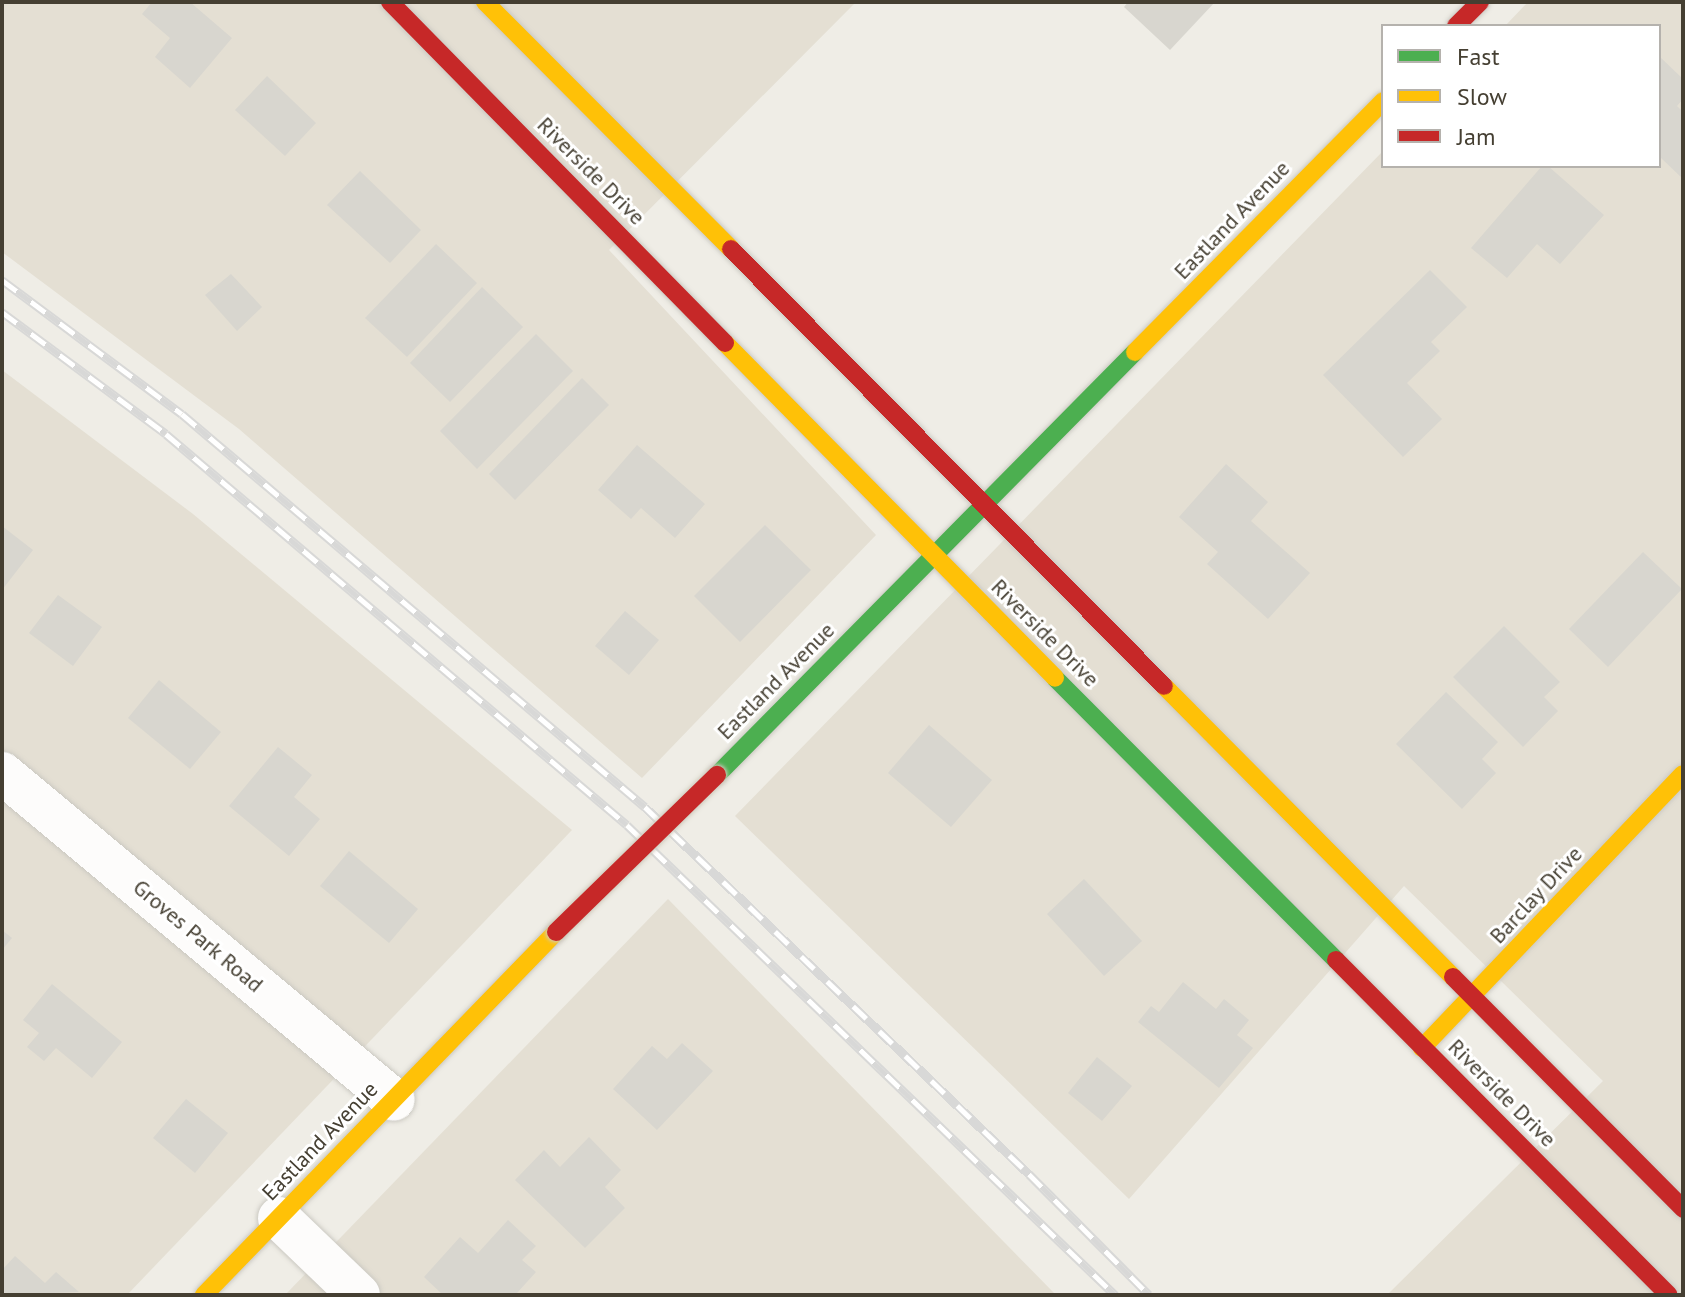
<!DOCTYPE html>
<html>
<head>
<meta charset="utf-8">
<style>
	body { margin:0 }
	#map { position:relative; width:1685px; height:1297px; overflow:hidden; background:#efede6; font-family:"PT Sans",sans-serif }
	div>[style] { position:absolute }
	.residential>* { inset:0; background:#e4dfd3 }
	.building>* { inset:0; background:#d8d6cf }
	.roads { filter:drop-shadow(0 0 2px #cbc9c2) drop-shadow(0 0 2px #cbc9c2) }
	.street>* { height:42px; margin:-21px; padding:0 21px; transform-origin:21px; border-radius:21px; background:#fdfcfb }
	.fast>* { height:18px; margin:-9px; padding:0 9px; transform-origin:9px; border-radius:9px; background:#4caf50 }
	.slow>* { height:18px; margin:-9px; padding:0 9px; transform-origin:9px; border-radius:9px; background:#ffc107 }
	.jam>* { height:18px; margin:-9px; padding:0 9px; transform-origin:9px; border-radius:9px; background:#c62828 }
	.rail>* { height:9px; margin-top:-4.5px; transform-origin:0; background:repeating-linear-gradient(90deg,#fff 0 18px,#d8d8d7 0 36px); box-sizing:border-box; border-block:2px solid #d8d8d7 }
	.bridges { filter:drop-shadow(0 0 2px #cfcabc) drop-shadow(0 0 2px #cfcabc) }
	.jam-bridge>* { height:18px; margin:-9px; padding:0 9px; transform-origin:9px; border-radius:9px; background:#c62828 }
	span { translate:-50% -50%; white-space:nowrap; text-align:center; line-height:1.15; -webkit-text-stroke:6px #fff; paint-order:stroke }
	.street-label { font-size:22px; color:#453f32 }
	.frame { position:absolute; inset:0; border:4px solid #453f32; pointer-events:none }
	.legend { position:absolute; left:1381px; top:24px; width:280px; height:144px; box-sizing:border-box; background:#fff; border:2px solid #b5b2ad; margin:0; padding:10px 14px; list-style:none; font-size:24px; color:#453f32 }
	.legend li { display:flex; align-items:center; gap:16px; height:40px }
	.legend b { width:40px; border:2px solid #b5b2ad }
</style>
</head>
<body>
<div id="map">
	<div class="residential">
		<div style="clip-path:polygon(2px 2px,856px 2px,609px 250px,876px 535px,642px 778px,239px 429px,2px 252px)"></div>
		<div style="clip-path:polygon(1528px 2px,1683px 2px,1683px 1295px,1387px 1295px,1603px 1081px,1404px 886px,1129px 1199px,735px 816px,1383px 151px,1383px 166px,1659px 166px,1659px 26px,1505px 26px)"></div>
		<div style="clip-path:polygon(2px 370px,193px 514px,572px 830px,127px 1295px,2px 1295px)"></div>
		<div style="clip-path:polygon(668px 899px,1056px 1295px,285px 1295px)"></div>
	</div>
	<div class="building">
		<div style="clip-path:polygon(152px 2px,190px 2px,232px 38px,190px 88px,155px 57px,170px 38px,142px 14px)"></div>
		<div style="clip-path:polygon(1128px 2px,1215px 2px,1170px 50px,1124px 7px)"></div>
		<div style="clip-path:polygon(1659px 56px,1683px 79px,1683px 99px,1677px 106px,1683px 112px,1683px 179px,1659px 156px)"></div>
		<div style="clip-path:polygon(267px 76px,316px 123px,285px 156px,235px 110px)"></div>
		<div style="clip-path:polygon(1542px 166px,1548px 166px,1604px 215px,1560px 264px,1537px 244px,1507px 278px,1471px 248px)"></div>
		<div style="clip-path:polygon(360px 171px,421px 230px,390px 263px,327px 205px)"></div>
		<div style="clip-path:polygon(436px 244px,477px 283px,407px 357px,365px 318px)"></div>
		<div style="clip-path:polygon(1430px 270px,1467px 307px,1431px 342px,1440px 351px,1407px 383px,1442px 419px,1403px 457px,1323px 375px)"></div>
		<div style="clip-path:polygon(231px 274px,262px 307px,237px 331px,205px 295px)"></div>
		<div style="clip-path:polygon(482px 287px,523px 327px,450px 402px,410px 363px)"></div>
		<div style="clip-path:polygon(536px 334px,573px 371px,477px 469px,440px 431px)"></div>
		<div style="clip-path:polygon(582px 378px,609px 405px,515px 500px,489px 474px)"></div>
		<div style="clip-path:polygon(637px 445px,705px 504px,675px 538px,641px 508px,631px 519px,598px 490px)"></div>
		<div style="clip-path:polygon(1226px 464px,1268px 502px,1251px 521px,1310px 573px,1268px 619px,1207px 564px,1218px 552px,1179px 517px)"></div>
		<div style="clip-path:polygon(765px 525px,811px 570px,740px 642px,694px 596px)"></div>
		<div style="clip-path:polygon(2px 526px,33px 550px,2px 590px)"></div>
		<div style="clip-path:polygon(1643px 552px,1682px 589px,1608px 667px,1569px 629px)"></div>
		<div style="clip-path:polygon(58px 595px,102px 627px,73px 666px,29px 633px)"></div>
		<div style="clip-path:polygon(625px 611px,659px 640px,629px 675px,595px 646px)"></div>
		<div style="clip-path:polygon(1504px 626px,1560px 682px,1544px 697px,1558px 711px,1523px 747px,1453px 677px)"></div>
		<div style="clip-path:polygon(159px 680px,221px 732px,190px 769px,128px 718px)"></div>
		<div style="clip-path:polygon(1446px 692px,1498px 742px,1482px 759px,1496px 773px,1462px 809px,1396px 744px)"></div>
		<div style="clip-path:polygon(929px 725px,992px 780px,951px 827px,888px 773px)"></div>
		<div style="clip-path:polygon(278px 747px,312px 775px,294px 797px,320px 819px,289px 856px,229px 806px)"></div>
		<div style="clip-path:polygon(349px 851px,418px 909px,389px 943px,320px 886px)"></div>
		<div style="clip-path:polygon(1084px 879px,1142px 941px,1104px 976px,1047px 914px)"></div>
		<div style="clip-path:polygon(2px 930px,12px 938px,2px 950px)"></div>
		<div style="clip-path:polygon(1183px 982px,1216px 1009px,1224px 999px,1249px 1020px,1237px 1035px,1253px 1048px,1219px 1088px,1138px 1022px,1151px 1006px,1159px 1012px)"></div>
		<div style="clip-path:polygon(52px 984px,122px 1042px,92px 1078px,56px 1048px,44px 1061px,27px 1047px,39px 1033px,23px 1020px)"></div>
		<div style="clip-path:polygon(682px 1043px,713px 1071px,657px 1130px,613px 1089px,652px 1046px,667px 1059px)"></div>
		<div style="clip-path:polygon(1097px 1057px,1132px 1086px,1102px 1121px,1068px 1093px)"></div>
		<div style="clip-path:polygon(186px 1099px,228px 1133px,195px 1173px,153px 1138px)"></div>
		<div style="clip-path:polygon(589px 1137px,621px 1170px,605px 1187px,625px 1208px,585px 1248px,515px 1180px,544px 1150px,560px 1167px)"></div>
		<div style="clip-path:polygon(508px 1220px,536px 1246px,522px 1260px,536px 1272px,517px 1293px,519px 1295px,443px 1295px,424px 1277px,460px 1237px,478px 1253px)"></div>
		<div style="clip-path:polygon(15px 1256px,45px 1283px,56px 1272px,79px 1292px,2px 1295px,2px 1270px)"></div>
	</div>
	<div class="roads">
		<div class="street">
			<div style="left:2px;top:773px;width:510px;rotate:39.83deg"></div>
			<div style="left:279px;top:1218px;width:111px;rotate:43.9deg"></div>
		</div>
		<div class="fast">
			<div style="left:1055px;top:678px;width:398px;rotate:45.1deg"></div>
			<div style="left:717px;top:775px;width:595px;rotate:-45.34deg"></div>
		</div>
		<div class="slow">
			<div style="left:485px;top:2px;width:349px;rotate:45.1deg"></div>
			<div style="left:725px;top:343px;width:470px;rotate:45.4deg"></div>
			<div style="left:1135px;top:352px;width:353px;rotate:-45.3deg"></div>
			<div style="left:1164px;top:686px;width:410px;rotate:45.2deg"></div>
			<div style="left:1422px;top:1048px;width:378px;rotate:-46.4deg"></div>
			<div style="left:204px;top:1295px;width:506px;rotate:-45.88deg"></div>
		</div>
		<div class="jam">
			<div style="left:390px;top:2px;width:478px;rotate:45.5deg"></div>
			<div style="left:1456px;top:26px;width:34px;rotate:-45deg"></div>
			<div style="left:731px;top:249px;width:615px;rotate:45.26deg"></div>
			<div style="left:1336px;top:960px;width:472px;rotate:45.2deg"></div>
			<div style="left:1453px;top:977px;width:327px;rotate:45.2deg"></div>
		</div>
	</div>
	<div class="rail">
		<div style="left:2px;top:280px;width:224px;rotate:36.7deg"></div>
		<div style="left:182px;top:414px;width:607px;rotate:40.32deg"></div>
		<div style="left:645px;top:807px;width:531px;rotate:43.7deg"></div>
		<div style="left:1029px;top:1174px;width:170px;rotate:45.2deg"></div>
		<div style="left:2px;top:312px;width:204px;rotate:36.6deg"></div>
		<div style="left:166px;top:434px;width:604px;rotate:40.3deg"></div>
		<div style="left:627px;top:825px;width:678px;rotate:43.92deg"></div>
	</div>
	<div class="bridges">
		<div class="jam-bridge">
			<div style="left:556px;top:932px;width:225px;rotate:-44.3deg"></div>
		</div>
	</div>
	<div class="street-label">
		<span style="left:591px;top:171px;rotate:45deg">Riverside Drive</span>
		<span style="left:1232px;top:220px;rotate:-46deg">Eastland Avenue</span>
		<span style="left:1045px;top:633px;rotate:45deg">Riverside Drive</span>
		<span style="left:776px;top:681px;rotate:-45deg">Eastland Avenue</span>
		<span style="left:1536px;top:895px;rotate:-47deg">Barclay Drive</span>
		<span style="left:198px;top:936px;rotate:40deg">Groves Park Road</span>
		<span style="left:1502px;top:1093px;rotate:45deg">Riverside Drive</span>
		<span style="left:320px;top:1141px;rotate:-46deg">Eastland Avenue</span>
	</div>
	<div class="frame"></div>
	<ul class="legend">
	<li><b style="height:10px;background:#4caf50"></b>Fast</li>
	<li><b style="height:10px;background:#ffc107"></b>Slow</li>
	<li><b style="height:10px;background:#c62828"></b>Jam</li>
	</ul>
</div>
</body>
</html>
